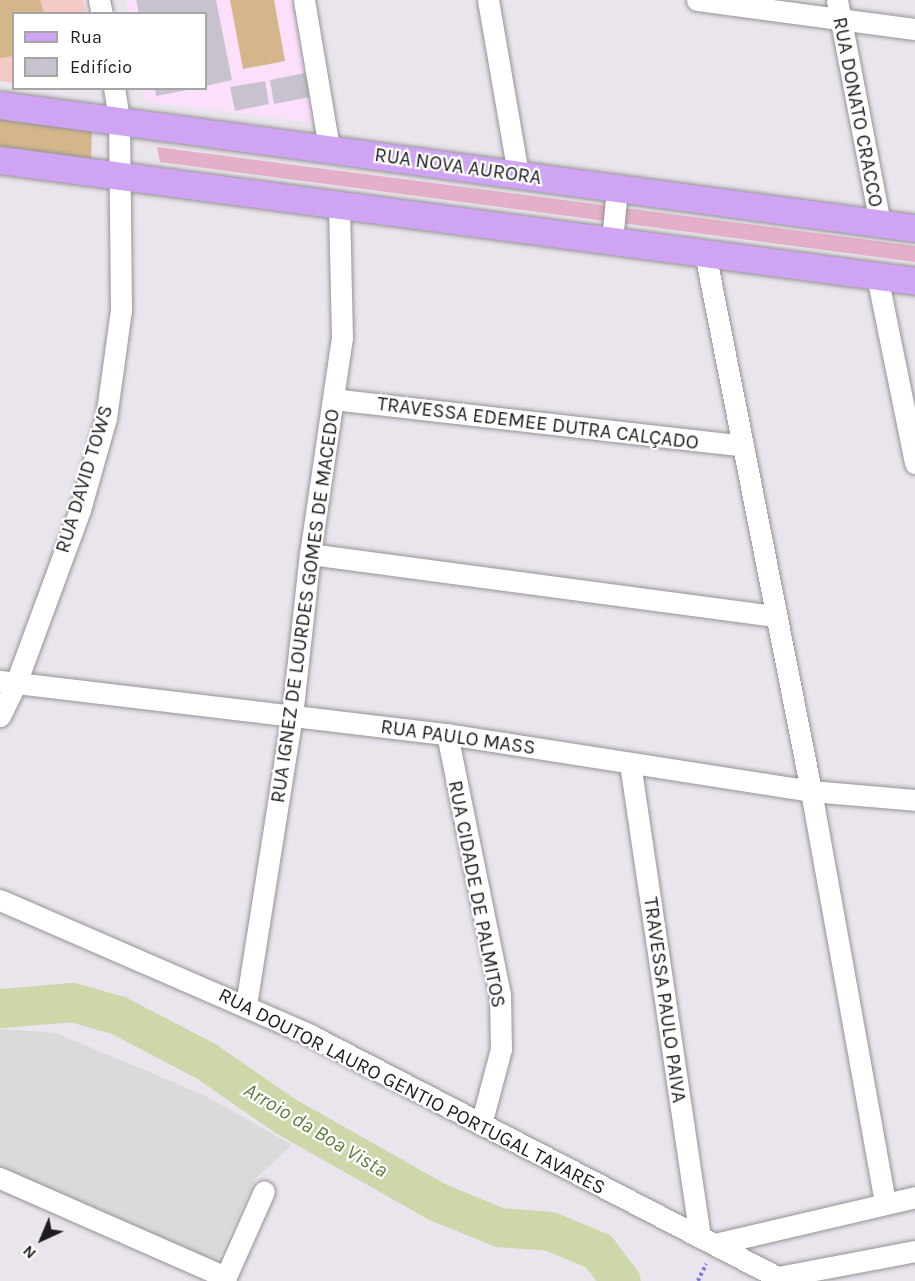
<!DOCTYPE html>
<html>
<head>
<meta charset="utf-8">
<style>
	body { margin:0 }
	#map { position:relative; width:915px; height:1281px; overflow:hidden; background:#eae4ed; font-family:Karla,sans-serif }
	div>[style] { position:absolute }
	.residential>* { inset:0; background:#dadadb }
	.education>* { inset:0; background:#fbdffb }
	.grass>* { inset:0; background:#e3afc9 }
	.park>* { inset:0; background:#f3c8c5 }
	.pitch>* { inset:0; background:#d5b68a }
	.river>* { height:39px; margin:-19.5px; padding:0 19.5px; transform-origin:19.5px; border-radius:19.5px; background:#cdd7a9 }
	.building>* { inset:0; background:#c8c2cf }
	.path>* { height:4px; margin-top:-2px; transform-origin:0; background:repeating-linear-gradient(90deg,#8177eb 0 3px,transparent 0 6px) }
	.roads { filter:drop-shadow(0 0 2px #949494) drop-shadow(0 0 2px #949494) }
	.minor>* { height:21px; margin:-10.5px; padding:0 10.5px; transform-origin:10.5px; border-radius:10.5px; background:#fff }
	.major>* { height:27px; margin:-13.5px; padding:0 13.5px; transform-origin:13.5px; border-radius:13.5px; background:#cfa4f2 }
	span { translate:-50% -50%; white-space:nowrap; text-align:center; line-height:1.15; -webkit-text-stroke:4.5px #fff; paint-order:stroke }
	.street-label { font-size:20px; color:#1d1d1d }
	.water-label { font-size:21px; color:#627e43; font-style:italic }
	.legend { position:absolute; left:12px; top:12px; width:195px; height:78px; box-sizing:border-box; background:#fff; border:2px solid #a5a5a5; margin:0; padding:8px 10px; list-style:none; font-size:18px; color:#1d1d1d }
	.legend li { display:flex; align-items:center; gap:12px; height:30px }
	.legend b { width:30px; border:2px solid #a5a5a5 }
	.north { position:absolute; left:12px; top:1209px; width:60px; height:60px; -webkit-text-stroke:4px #fff; paint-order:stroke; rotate:224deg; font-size:16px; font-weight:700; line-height:24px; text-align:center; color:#1d1d1d }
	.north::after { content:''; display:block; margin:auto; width:21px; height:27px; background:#1d1d1d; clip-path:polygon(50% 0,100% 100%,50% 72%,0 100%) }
</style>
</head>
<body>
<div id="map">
	<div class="residential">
		<div style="clip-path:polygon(0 1029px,56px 1033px,204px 1095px,292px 1145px,256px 1178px,216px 1262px,0 1170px)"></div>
	</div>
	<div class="education">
		<div style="clip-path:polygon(126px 0,292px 0,314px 123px,145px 102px,142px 89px,206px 88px,206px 14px,128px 13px)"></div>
	</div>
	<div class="grass">
		<div style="clip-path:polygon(157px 147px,915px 246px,915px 262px,160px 162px)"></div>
	</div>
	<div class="park">
		<div style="clip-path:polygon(0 0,83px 0,86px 13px,14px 14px,13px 83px,0 81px)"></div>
	</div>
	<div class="pitch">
		<div style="clip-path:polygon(0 0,40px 0,44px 13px,14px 14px,13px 56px,0 58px)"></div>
		<div style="clip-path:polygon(230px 0,274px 0,285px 61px,243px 69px)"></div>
		<div style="clip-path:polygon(0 117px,92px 129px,91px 160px,0 148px)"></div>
	</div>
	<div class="river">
		<div style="left:0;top:1008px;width:72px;rotate:-4.8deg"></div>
		<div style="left:72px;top:1002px;width:48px;rotate:15.8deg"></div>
		<div style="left:118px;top:1015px;width:99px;rotate:27.6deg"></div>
		<div style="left:206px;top:1061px;width:95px;rotate:34.7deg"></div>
		<div style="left:284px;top:1115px;width:177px;rotate:29.5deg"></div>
		<div style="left:438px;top:1202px;width:66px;rotate:22.3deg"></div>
		<div style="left:499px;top:1227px;width:51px;rotate:4.5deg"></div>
		<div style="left:550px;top:1231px;width:52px;rotate:22.6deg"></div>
		<div style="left:598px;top:1251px;width:38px;rotate:53deg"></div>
	</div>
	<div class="building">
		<div style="clip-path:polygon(136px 0,216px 0,232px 80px,206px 86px,206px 14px,139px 14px)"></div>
		<div style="clip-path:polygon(305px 73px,310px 97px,274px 104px,270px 80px)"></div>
		<div style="clip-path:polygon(265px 81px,269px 104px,235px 111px,230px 87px)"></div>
		<div style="clip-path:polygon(155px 88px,187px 88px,187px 90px,156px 96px)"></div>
	</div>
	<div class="path">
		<div style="left:698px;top:1281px;width:19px;rotate:-65deg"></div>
	</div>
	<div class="roads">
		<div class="minor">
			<div style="left:99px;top:0;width:14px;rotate:78deg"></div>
			<div style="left:304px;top:0;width:150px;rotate:80.4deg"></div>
			<div style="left:488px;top:0;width:177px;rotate:80.2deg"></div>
			<div style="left:697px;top:0;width:220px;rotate:7.6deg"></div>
			<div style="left:837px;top:0;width:227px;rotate:79.1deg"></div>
			<div style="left:612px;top:241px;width:53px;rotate:-84.6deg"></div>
			<div style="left:705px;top:253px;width:548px;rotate:78.85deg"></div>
			<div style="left:811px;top:791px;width:419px;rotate:79.8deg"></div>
			<div style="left:877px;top:276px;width:191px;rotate:78.5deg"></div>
			<div style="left:333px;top:399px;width:413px;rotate:6.5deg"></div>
			<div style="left:310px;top:554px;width:470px;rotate:7.6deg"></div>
			<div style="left:0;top:681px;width:450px;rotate:6.8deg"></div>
			<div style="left:447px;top:734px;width:368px;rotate:8.9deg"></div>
			<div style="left:811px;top:791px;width:104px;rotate:4.9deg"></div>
			<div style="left:0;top:716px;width:37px;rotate:-64deg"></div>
			<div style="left:16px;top:683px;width:184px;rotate:-69.7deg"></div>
			<div style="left:80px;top:510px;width:96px;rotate:-74.2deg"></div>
			<div style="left:106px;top:418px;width:109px;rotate:-82.1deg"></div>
			<div style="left:121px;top:310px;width:191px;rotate:-90.6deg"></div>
			<div style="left:119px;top:119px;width:31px;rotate:-99deg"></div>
			<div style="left:447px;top:734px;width:265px;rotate:78.5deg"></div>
			<div style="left:500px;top:994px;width:55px;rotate:89deg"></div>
			<div style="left:501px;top:1049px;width:78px;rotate:104.9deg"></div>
			<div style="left:630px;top:763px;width:479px;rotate:81.6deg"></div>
			<div style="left:0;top:900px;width:338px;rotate:23.5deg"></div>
			<div style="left:310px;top:1035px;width:535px;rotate:27.38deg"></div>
			<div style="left:246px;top:1005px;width:293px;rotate:-81deg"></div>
			<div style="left:292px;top:716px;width:163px;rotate:-83.7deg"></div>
			<div style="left:310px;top:554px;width:218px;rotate:-81.6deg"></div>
			<div style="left:342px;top:338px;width:133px;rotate:-91.3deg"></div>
			<div style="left:0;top:1178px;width:247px;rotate:23.7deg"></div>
			<div style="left:715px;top:1244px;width:205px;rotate:-13.2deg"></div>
			<div style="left:778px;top:1277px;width:139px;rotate:-10.7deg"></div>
			<div style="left:224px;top:1281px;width:98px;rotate:-66deg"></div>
		</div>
		<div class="major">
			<div style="left:0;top:105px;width:923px;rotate:7.66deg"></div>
			<div style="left:0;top:160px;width:923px;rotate:7.53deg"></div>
		</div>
	</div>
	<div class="street-label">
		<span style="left:858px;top:112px;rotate:79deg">RUA DONATO CRACCO</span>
		<span style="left:458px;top:166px;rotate:8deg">RUA NOVA AURORA</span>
		<span style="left:538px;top:423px;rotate:7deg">TRAVESSA EDEMEE DUTRA CALÇADO</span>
		<span style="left:84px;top:479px;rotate:-73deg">RUA DAVID TOWS</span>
		<span style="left:305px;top:606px;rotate:-82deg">RUA IGNEZ DE LOURDES GOMES DE MACEDO</span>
		<span style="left:458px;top:737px;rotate:8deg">RUA PAULO MASS</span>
		<span style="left:477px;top:894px;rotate:79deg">RUA CIDADE DE PALMITOS</span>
		<span style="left:665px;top:1000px;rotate:82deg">TRAVESSA PAULO PAIVA</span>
		<span style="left:412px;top:1091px;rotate:27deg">RUA DOUTOR LAURO GENTIO PORTUGAL TAVARES</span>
	</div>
	<div class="water-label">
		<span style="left:316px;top:1130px;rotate:31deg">Arroio da Boa Vista</span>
	</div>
	<ul class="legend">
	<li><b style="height:8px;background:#cfa4f2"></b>Rua</li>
	<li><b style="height:16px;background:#c8c2cf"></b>Edifício</li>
	</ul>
	<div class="north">N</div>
</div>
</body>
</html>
